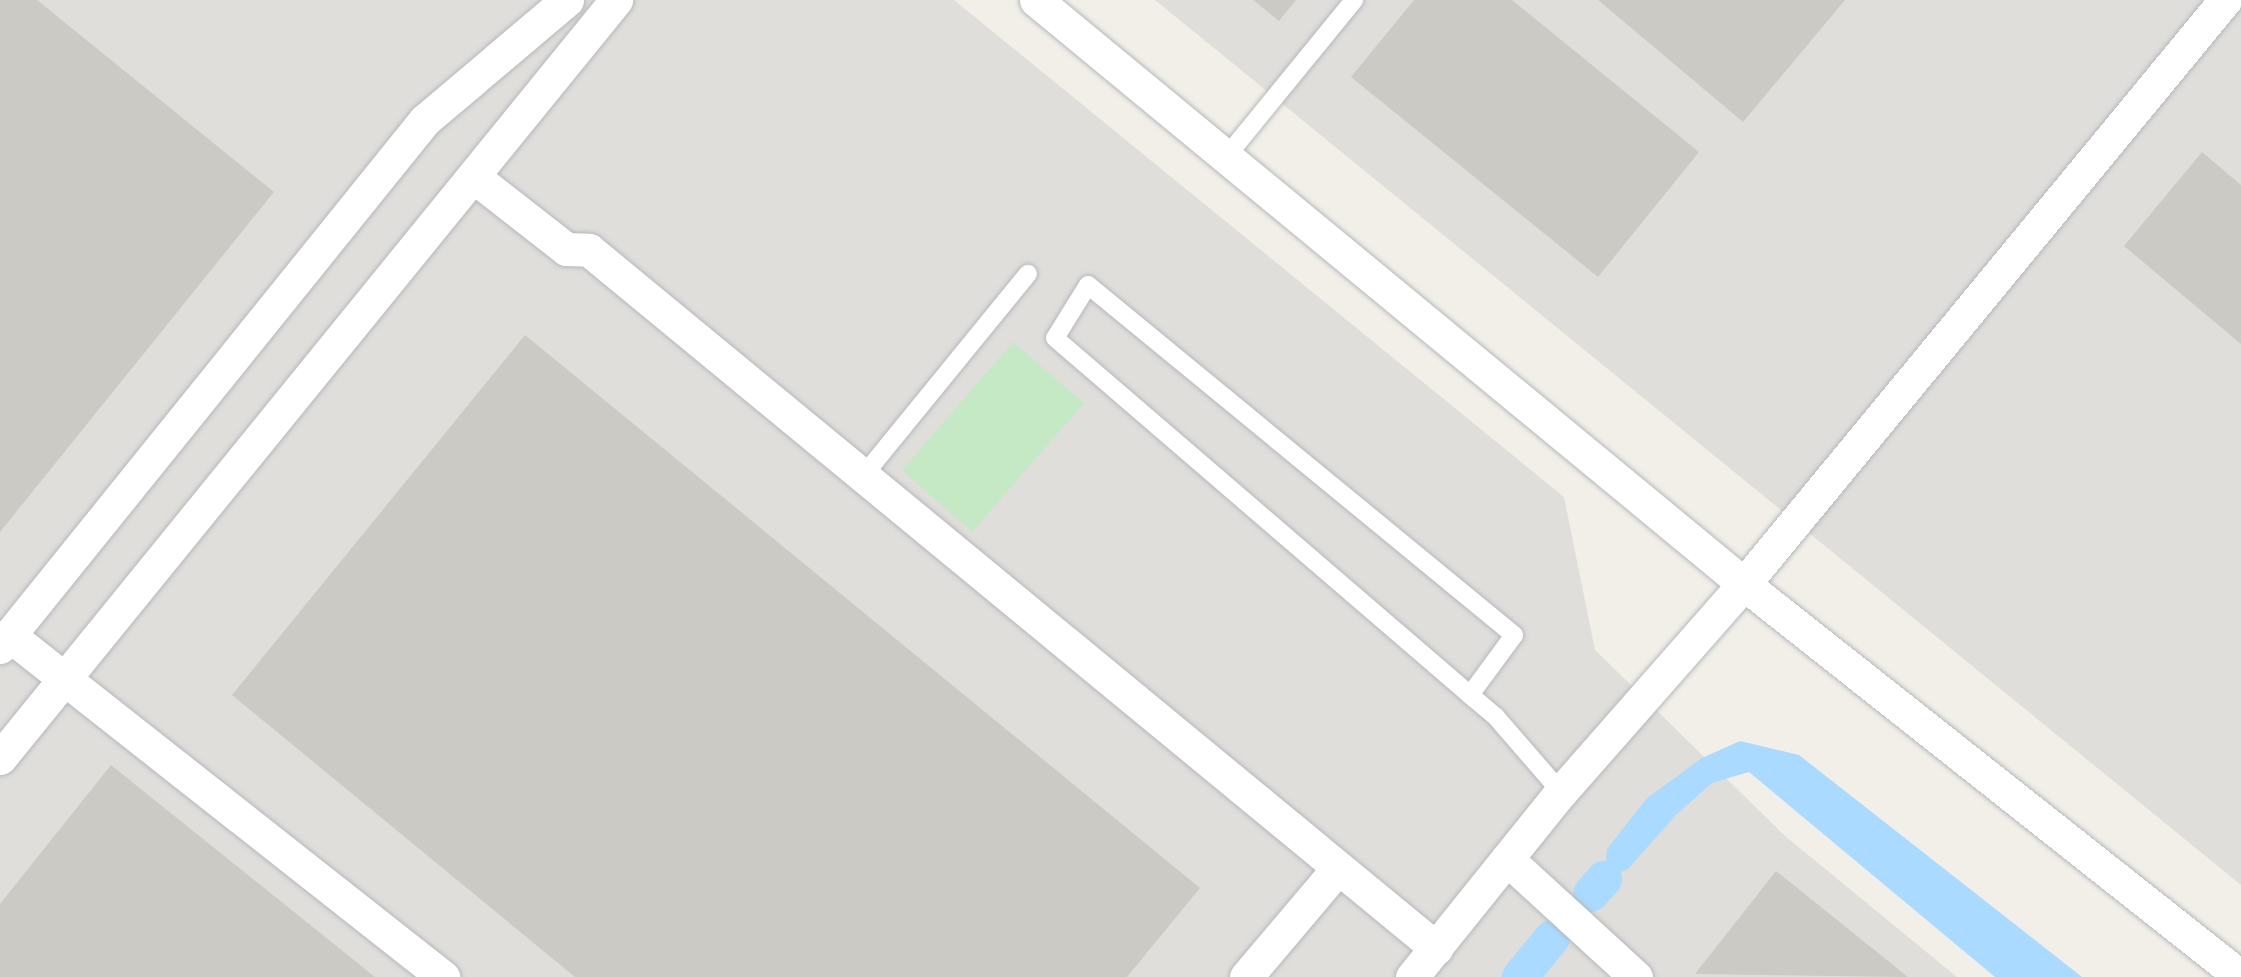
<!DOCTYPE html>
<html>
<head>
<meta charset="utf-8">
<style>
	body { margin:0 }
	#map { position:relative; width:2241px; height:977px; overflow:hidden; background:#f1efe8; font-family:Lato,sans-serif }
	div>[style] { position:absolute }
	.industrial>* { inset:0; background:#e0deda }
	.green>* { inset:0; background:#c5e8c5 }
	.water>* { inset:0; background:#aadaff }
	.canal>* { height:36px; margin:-18px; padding:0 18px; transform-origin:18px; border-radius:18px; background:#aadaff }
	.building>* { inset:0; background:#cccac5 }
	.roads { filter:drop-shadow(0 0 2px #b5b8bc) drop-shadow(0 0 2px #b5b8bc) }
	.service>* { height:18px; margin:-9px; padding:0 9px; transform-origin:9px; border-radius:9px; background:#fff }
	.minor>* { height:33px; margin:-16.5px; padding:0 16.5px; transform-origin:16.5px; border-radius:16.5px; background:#fff }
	span { translate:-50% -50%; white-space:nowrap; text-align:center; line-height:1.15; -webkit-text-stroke:4.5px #fff; paint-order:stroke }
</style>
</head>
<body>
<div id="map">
	<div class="industrial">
		<div style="clip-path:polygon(0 0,954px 0,1564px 497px,1595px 650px,1785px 836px,1957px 977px,0 977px)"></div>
		<div style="clip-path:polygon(1155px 0,2241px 0,2241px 885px)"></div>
	</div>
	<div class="green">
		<div style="clip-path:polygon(1013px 342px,1084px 403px,972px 532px,902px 470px)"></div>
	</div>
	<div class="water">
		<div style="clip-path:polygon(1740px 741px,1799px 755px,2082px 977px,1995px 977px,1749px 772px,1712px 783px,1676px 815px,1628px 869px,1604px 879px,1607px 849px,1646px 799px,1702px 758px)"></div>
	</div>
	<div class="canal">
		<div style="left:1591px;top:894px;width:20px;rotate:-49deg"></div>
		<div style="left:1520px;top:977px;width:50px;rotate:-50.6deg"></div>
	</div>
	<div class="building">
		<div style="clip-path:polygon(0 0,37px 0,274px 192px,0 532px)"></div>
		<div style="clip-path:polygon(1253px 0,1296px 0,1279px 21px)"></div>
		<div style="clip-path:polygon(1414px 0,1512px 0,1699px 152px,1598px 277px,1351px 77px)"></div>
		<div style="clip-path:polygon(1598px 0,1845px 0,1743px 122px)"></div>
		<div style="clip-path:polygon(2202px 152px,2241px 185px,2241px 344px,2124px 246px)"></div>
		<div style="clip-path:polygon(525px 335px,1200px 888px,1127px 977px,575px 977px,232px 695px)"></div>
		<div style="clip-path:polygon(111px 765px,375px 977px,0 977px,0 904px)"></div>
		<div style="clip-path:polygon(1776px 871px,1908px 977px,1695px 974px)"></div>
	</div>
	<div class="roads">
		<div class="service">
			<div style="left:1226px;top:157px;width:203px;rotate:-50.8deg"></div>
			<div style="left:863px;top:476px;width:261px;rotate:-50.8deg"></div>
			<div style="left:1470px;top:695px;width:74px;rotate:-53.7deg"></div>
			<div style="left:1514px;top:635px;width:551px;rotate:-140.59deg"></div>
			<div style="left:1088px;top:285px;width:62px;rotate:121.9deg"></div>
			<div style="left:1055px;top:338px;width:547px;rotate:40.7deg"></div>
			<div style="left:1470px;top:695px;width:34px;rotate:40deg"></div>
			<div style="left:1496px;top:717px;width:99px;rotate:49.1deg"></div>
		</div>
		<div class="minor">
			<div style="left:1036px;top:0;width:918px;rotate:39.52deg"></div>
			<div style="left:1744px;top:584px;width:634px;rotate:38.33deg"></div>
			<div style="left:474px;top:177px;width:117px;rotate:38deg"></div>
			<div style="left:566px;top:249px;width:23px;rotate:2deg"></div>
			<div style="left:589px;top:250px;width:1098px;rotate:39.49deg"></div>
			<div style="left:9px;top:635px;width:553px;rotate:38.24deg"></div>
			<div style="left:0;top:647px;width:677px;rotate:-51.12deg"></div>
			<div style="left:425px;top:120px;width:186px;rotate:-40.2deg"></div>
			<div style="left:0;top:758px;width:977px;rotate:-50.9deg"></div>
			<div style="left:1507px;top:859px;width:175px;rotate:42.5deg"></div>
			<div style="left:1246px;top:977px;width:143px;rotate:-49.8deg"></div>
			<div style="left:1412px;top:977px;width:238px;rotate:-51.2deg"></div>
			<div style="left:1561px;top:792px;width:277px;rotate:-48.7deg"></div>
			<div style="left:1744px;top:584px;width:757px;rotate:-50.52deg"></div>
		</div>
	</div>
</div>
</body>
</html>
